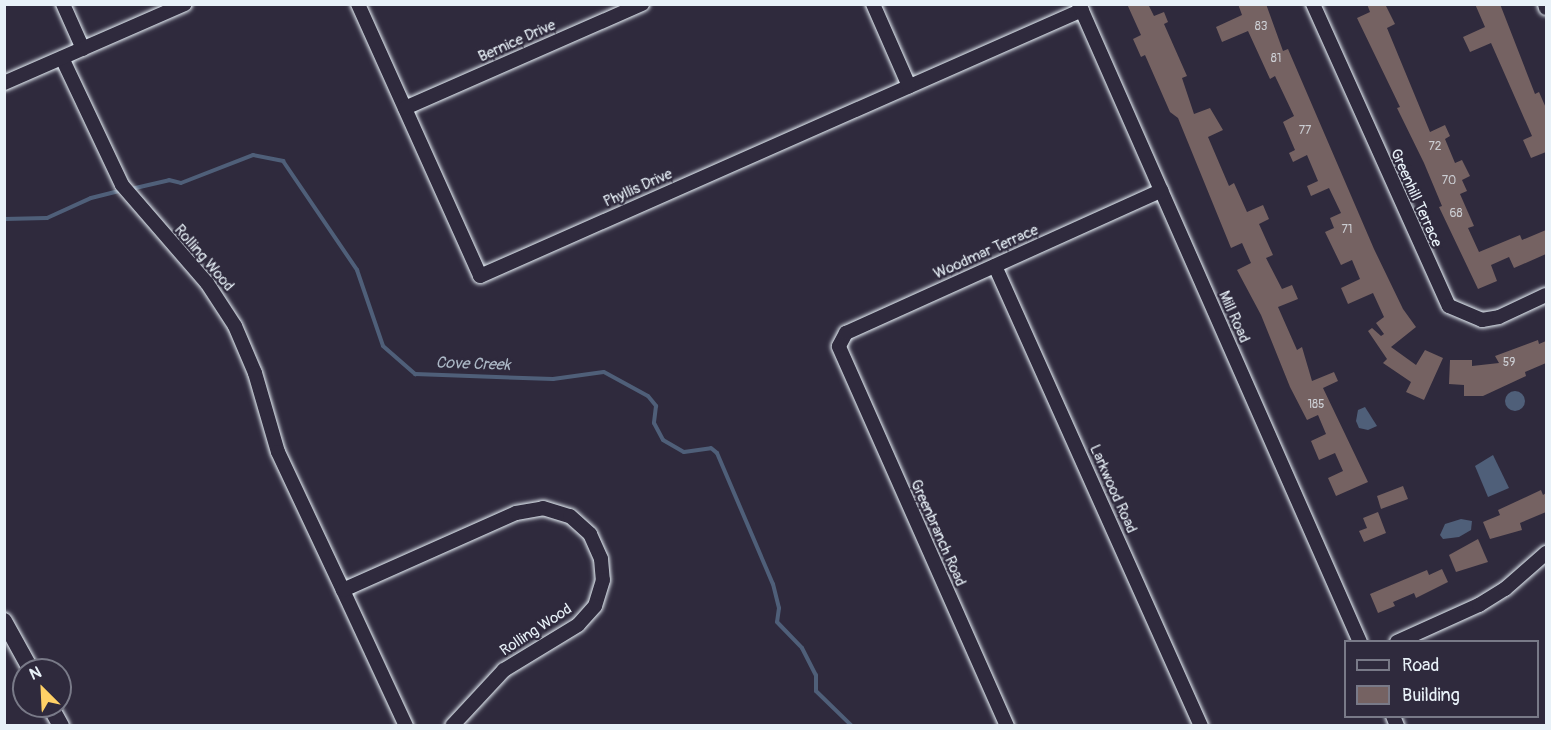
<!DOCTYPE html>
<html>
<head>
<meta charset="utf-8">
<style>
	body { margin:0 }
	#map { position:relative; width:1551px; height:730px; overflow:hidden; background:#2f2a3d; font-family:Pangolin,sans-serif }
	div>[style] { position:absolute }
	.water>* { inset:0; background:#4f5f79 }
	.round { border-radius:50% }
	.stream>* { height:4px; margin:-2px; padding:0 2px; transform-origin:2px; border-radius:2px; background:#4f5f79 }
	.building>* { inset:0; background:#756262 }
	.roads { filter:drop-shadow(0 0 2px #e8f1f8) drop-shadow(0 0 2px #e8f1f8) }
	.minor>* { height:14px; margin:-7px; padding:0 7px; transform-origin:7px; border-radius:7px; background:#2f2a3d }
	.major>* { height:16px; margin:-8px; padding:0 8px; transform-origin:8px; border-radius:8px; background:#2f2a3d }
	span { translate:-50% -50%; white-space:nowrap; text-align:center; line-height:1.15; -webkit-text-stroke:4.5px #2f2a3d; paint-order:stroke }
	.number-label { font-size:12px; color:#cbcdd2 }
	.number-label span { -webkit-text-stroke-width:0 }
	.street-label { font-size:15px; color:#e8f1f8 }
	.water-label { font-size:16px; color:#abb7c5; font-style:italic }
	.frame { position:absolute; inset:0; border:6px solid #e8f1f8; pointer-events:none }
	.legend { position:absolute; left:1344px; top:640px; width:195px; height:78px; box-sizing:border-box; background:#2f2a3d; border:2px solid #797a88; margin:0; padding:8px 10px; list-style:none; font-size:18px; color:#e8f1f8 }
	.legend li { display:flex; align-items:center; gap:12px; height:30px }
	.legend b { width:30px; border:2px solid #797a88 }
	.north { position:absolute; left:12px; top:658px; width:60px; height:60px; box-sizing:border-box; background:#2f2a3d; border:2px solid #797a88; border-radius:50%; rotate:336deg; font-size:16px; font-weight:700; line-height:24px; text-align:center; color:#e8f1f8 }
	.north::after { content:''; display:block; margin:auto; width:21px; height:27px; background:#ffd166; clip-path:polygon(50% 0,100% 100%,50% 72%,0 100%) }
</style>
</head>
<body>
<div id="map">
	<div class="water">
		<div class="round" style="left:1505px;top:391px;width:20px;height:20px"></div>
		<div style="clip-path:polygon(1365px 407px,1377px 426px,1368px 430px,1359px 428px,1356px 421px,1358px 410px)"></div>
		<div style="clip-path:polygon(1493px 455px,1509px 488px,1488px 497px,1475px 466px)"></div>
		<div style="clip-path:polygon(1461px 519px,1472px 521px,1471px 530px,1459px 537px,1443px 539px,1440px 535px,1445px 524px)"></div>
	</div>
	<div class="stream">
		<div style="left:131px;top:189px;width:39px;rotate:-13deg"></div>
		<div style="left:169px;top:180px;width:12px;rotate:14deg"></div>
		<div style="left:181px;top:183px;width:77px;rotate:-21.3deg"></div>
		<div style="left:253px;top:155px;width:31px;rotate:11deg"></div>
		<div style="left:283px;top:161px;width:132px;rotate:55.8deg"></div>
		<div style="left:357px;top:270px;width:80px;rotate:71.1deg"></div>
		<div style="left:383px;top:346px;width:43px;rotate:41.2deg"></div>
		<div style="left:415px;top:374px;width:138px;rotate:2.1deg"></div>
		<div style="left:553px;top:379px;width:51px;rotate:-7.8deg"></div>
		<div style="left:604px;top:372px;width:50px;rotate:28.6deg"></div>
		<div style="left:648px;top:396px;width:13px;rotate:51deg"></div>
		<div style="left:656px;top:406px;width:17px;rotate:97deg"></div>
		<div style="left:654px;top:423px;width:19px;rotate:62deg"></div>
		<div style="left:663px;top:440px;width:24px;rotate:30deg"></div>
		<div style="left:684px;top:452px;width:27px;rotate:-8deg"></div>
		<div style="left:711px;top:448px;width:8px;rotate:40deg"></div>
		<div style="left:717px;top:453px;width:142px;rotate:66.9deg"></div>
		<div style="left:773px;top:584px;width:25px;rotate:76deg"></div>
		<div style="left:779px;top:608px;width:14px;rotate:98deg"></div>
		<div style="left:777px;top:622px;width:36px;rotate:46deg"></div>
		<div style="left:802px;top:648px;width:30px;rotate:63deg"></div>
		<div style="left:816px;top:675px;width:16px;rotate:90deg"></div>
		<div style="left:816px;top:691px;width:50px;rotate:44.2deg"></div>
		<div style="left:4px;top:219px;width:43px;rotate:-1.3deg"></div>
		<div style="left:47px;top:218px;width:48px;rotate:-24.4deg"></div>
		<div style="left:91px;top:198px;width:34px;rotate:-14deg"></div>
	</div>
	<div class="building">
		<div style="clip-path:polygon(1127px 4px,1148px 4px,1154px 16px,1164px 12px,1168px 22px,1164px 24px,1187px 76px,1182px 78px,1194px 114px,1210px 108px,1223px 130px,1208px 137px,1229px 186px,1234px 183px,1247px 212px,1263px 205px,1269px 219px,1259px 224px,1273px 255px,1266px 258px,1282px 289px,1292px 285px,1298px 299px,1278px 307px,1297px 350px,1302px 347px,1312px 381px,1334px 372px,1338px 381px,1323px 388px,1368px 482px,1336px 496px,1328px 478px,1343px 471px,1335px 453px,1319px 460px,1311px 441px,1326px 434px,1318px 415px,1307px 420px,1290px 387px,1261px 315px,1237px 270px,1251px 263px,1242px 243px,1231px 248px,1178px 118px,1170px 112px,1145px 55px,1141px 57px,1133px 39px,1141px 35px)"></div>
		<div style="clip-path:polygon(1238px 4px,1266px 4px,1283px 51px,1288px 49px,1374px 249px,1403px 309px,1416px 327px,1391px 347px,1416px 365px,1425px 350px,1443px 358px,1424px 400px,1406px 392px,1411px 382px,1383px 363px,1387px 359px,1368px 331px,1372px 328px,1381px 336px,1384px 334px,1376px 323px,1384px 317px,1373px 293px,1348px 304px,1341px 288px,1360px 279px,1352px 260px,1341px 265px,1325px 232px,1334px 228px,1330px 218px,1341px 213px,1329px 188px,1311px 196px,1307px 186px,1318px 181px,1307px 155px,1293px 162px,1289px 153px,1295px 150px,1283px 122px,1294px 116px,1275px 76px,1270px 79px,1248px 31px,1222px 42px,1216px 27px,1242px 15px)"></div>
		<div style="clip-path:polygon(1367px 4px,1385px 4px,1395px 24px,1387px 28px,1430px 132px,1445px 125px,1450px 136px,1445px 139px,1455px 163px,1462px 160px,1470px 176px,1462px 180px,1467px 191px,1460px 194px,1474px 226px,1468px 228px,1479px 252px,1520px 235px,1522px 240px,1546px 230px,1546px 254px,1514px 268px,1509px 257px,1491px 265px,1497px 281px,1478px 289px,1439px 207px,1442px 206px,1424px 163px,1397px 108px,1400px 107px,1357px 18px,1370px 12px)"></div>
		<div style="clip-path:polygon(1475px 4px,1500px 4px,1535px 94px,1539px 92px,1546px 108px,1546px 152px,1531px 158px,1523px 140px,1532px 136px,1491px 43px,1470px 52px,1463px 37px,1485px 27px)"></div>
		<div style="clip-path:polygon(1538px 340px,1539px 344px,1546px 341px,1546px 363px,1525px 372px,1526px 376px,1483px 396px,1464px 396px,1464px 385px,1449px 384px,1450px 360px,1472px 360px,1472px 366px,1499px 363px,1495px 356px)"></div>
		<div style="clip-path:polygon(1403px 486px,1408px 499px,1381px 509px,1377px 496px)"></div>
		<div style="clip-path:polygon(1541px 490px,1543px 495px,1546px 493px,1546px 512px,1520px 523px,1522px 530px,1490px 539px,1483px 522px,1500px 515px,1498px 510px)"></div>
		<div style="clip-path:polygon(1378px 512px,1386px 533px,1364px 542px,1359px 531px,1367px 528px,1363px 518px)"></div>
		<div style="clip-path:polygon(1478px 539px,1488px 562px,1456px 572px,1449px 555px)"></div>
		<div style="clip-path:polygon(1442px 569px,1448px 582px,1416px 598px,1414px 593px,1393px 602px,1395px 606px,1378px 613px,1370px 594px,1427px 570px,1429px 575px)"></div>
	</div>
	<div class="roads">
		<div class="minor">
			<div style="left:63px;top:4px;width:49px;rotate:66deg"></div>
			<div style="left:358px;top:4px;width:298px;rotate:65.8deg"></div>
			<div style="left:480px;top:276px;width:658px;rotate:-23.84deg"></div>
			<div style="left:873px;top:4px;width:90px;rotate:66.3deg"></div>
			<div style="left:1079px;top:4px;width:697px;rotate:66.23deg"></div>
			<div style="left:1313px;top:4px;width:331px;rotate:65.8deg"></div>
			<div style="left:1449px;top:306px;width:36px;rotate:23deg"></div>
			<div style="left:1482px;top:320px;width:17px;rotate:-10deg"></div>
			<div style="left:1499px;top:317px;width:52px;rotate:-25.1deg"></div>
			<div style="left:1545px;top:4px;width:4px;rotate:76deg"></div>
			<div style="left:62px;top:58px;width:140px;rotate:64.7deg"></div>
			<div style="left:122px;top:185px;width:130px;rotate:49.1deg"></div>
			<div style="left:207px;top:283px;width:51px;rotate:56.9deg"></div>
			<div style="left:235px;top:326px;width:51px;rotate:66.9deg"></div>
			<div style="left:255px;top:373px;width:82px;rotate:73.8deg"></div>
			<div style="left:278px;top:452px;width:153px;rotate:64.8deg"></div>
			<div style="left:4px;top:83px;width:197px;rotate:-23.6deg"></div>
			<div style="left:405px;top:108px;width:259px;rotate:-23.7deg"></div>
			<div style="left:995px;top:266px;width:504px;rotate:65.88deg"></div>
			<div style="left:1397px;top:642px;width:90px;rotate:-24.3deg"></div>
			<div style="left:1479px;top:605px;width:31px;rotate:-32deg"></div>
			<div style="left:1505px;top:589px;width:55px;rotate:-41.3deg"></div>
			<div style="left:1393px;top:716px;width:11px;rotate:68deg"></div>
			<div style="left:406px;top:726px;width:150px;rotate:-114.9deg"></div>
			<div style="left:343px;top:590px;width:189px;rotate:-24deg"></div>
			<div style="left:516px;top:513px;width:27px;rotate:-10deg"></div>
			<div style="left:543px;top:508px;width:28px;rotate:17deg"></div>
			<div style="left:570px;top:516px;width:27px;rotate:42deg"></div>
			<div style="left:590px;top:534px;width:27px;rotate:66deg"></div>
			<div style="left:601px;top:559px;width:21px;rotate:85deg"></div>
			<div style="left:603px;top:580px;width:27px;rotate:107deg"></div>
			<div style="left:595px;top:606px;width:25px;rotate:132deg"></div>
			<div style="left:578px;top:625px;width:87px;rotate:148.7deg"></div>
			<div style="left:504px;top:670px;width:76px;rotate:132.9deg"></div>
			<div style="left:1007px;top:726px;width:415px;rotate:-113.9deg"></div>
			<div style="left:839px;top:346px;width:15px;rotate:-62deg"></div>
			<div style="left:846px;top:333px;width:346px;rotate:-24.3deg"></div>
		</div>
		<div class="major">
			<div style="left:4px;top:621px;width:56px;rotate:61.1deg"></div>
			<div style="left:50px;top:706px;width:23px;rotate:61deg"></div>
		</div>
	</div>
	<div class="number-label">
		<span style="left:1261px;top:27px">83</span>
		<span style="left:1276px;top:59px">81</span>
		<span style="left:1305px;top:131px">77</span>
		<span style="left:1435px;top:147px">72</span>
		<span style="left:1449px;top:181px">70</span>
		<span style="left:1456px;top:214px">68</span>
		<span style="left:1347px;top:230px">71</span>
		<span style="left:1509px;top:363px">59</span>
		<span style="left:1316px;top:405px">185</span>
	</div>
	<div class="street-label">
		<span style="left:517px;top:41px;rotate:-24deg">Bernice Drive</span>
		<span style="left:638px;top:188px;rotate:-24deg">Phyllis Drive</span>
		<span style="left:1416px;top:198px;rotate:66deg">Greenhill Terrace</span>
		<span style="left:986px;top:252px;rotate:-24deg">Woodmar Terrace</span>
		<span style="left:204px;top:258px;rotate:49deg">Rolling Wood</span>
		<span style="left:1234px;top:317px;rotate:66deg">Mill Road</span>
		<span style="left:1113px;top:489px;rotate:66deg">Larkwood Road</span>
		<span style="left:938px;top:533px;rotate:66deg">Greenbranch Road</span>
		<span style="left:536px;top:630px;rotate:-33deg">Rolling Wood</span>
	</div>
	<div class="water-label">
		<span style="left:473px;top:364px;rotate:2deg">Cove Creek</span>
	</div>
	<div class="frame"></div>
	<ul class="legend">
	<li><b style="height:8px;background:#2f2a3d"></b>Road</li>
	<li><b style="height:16px;background:#756262"></b>Building</li>
	</ul>
	<div class="north">N</div>
</div>
</body>
</html>
